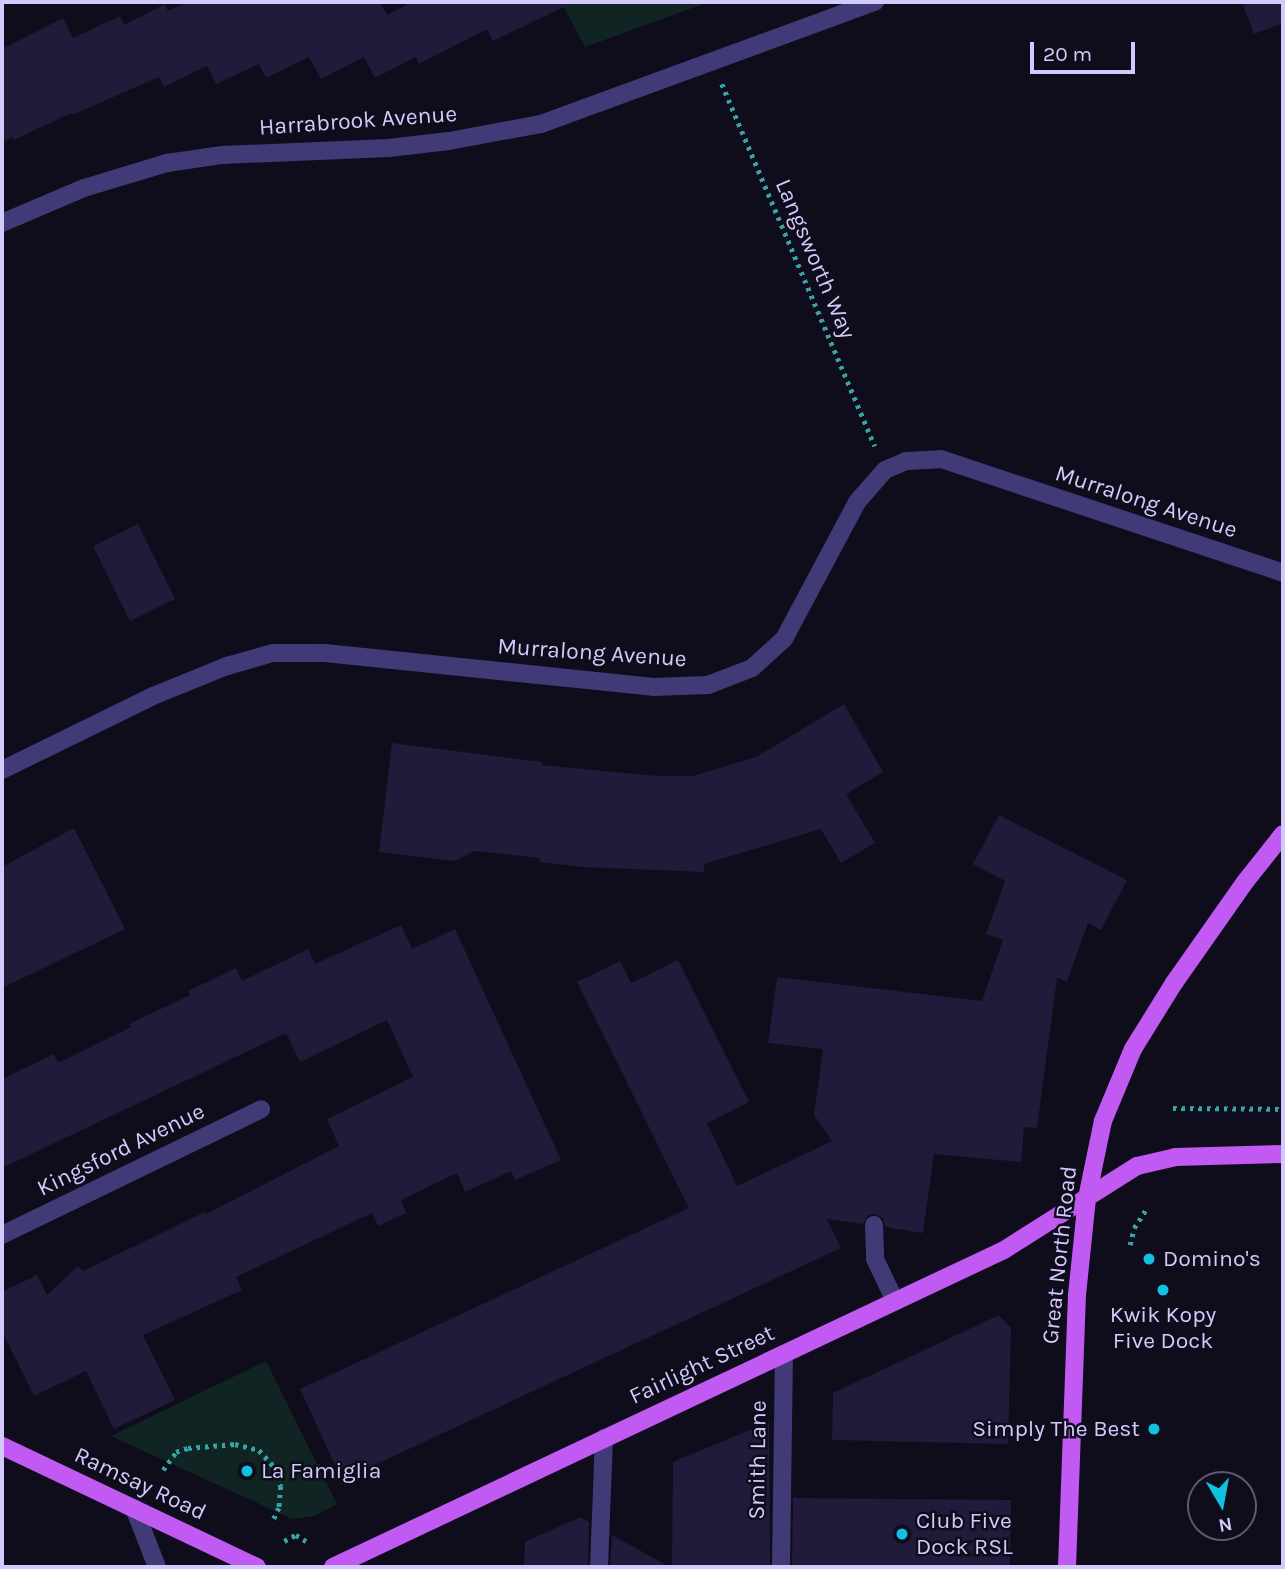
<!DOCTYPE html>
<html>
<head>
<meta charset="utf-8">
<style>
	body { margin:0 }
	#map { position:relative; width:1285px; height:1569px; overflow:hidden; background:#0f0c1b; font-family:Karla,sans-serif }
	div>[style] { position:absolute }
	.green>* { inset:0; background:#102424 }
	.building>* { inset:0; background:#221a3a }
	.path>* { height:4.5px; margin-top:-2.25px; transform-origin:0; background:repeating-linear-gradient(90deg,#35a4a3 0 3.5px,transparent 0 8.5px) }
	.minor>* { height:18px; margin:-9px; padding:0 9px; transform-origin:9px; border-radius:9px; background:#403b76 }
	.major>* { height:18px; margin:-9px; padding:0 9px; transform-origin:9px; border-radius:9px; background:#c159f3 }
	.dots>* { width:19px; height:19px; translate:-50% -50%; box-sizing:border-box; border:4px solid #0f0c1b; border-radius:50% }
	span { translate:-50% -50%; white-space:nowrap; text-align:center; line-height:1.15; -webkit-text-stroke:5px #0f0c1b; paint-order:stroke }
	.street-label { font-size:23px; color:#d2cafb }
	.poi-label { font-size:23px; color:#d2cafb }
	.left { translate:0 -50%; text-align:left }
	.right { translate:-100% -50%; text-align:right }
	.frame { position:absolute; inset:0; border:4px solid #d2cafb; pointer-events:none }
	.north { position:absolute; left:1187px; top:1471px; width:70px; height:70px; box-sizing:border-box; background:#0f0c1b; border:2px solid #5d5875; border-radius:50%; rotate:170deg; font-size:19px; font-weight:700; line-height:28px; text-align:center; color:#d2cafb }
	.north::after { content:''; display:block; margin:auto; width:24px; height:32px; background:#11c1e0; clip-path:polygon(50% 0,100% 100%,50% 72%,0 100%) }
	.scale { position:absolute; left:1030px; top:42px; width:105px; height:32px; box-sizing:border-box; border:4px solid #d2cafb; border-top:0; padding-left:9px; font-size:21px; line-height:24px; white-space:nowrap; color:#d2cafb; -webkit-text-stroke:5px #0f0c1b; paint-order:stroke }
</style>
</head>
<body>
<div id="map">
	<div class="green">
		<div style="clip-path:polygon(561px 2px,709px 2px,585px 47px)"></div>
		<div style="clip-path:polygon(266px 1361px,337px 1504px,315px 1516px,292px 1519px,111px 1436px)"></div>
	</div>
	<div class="building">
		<div style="clip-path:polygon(188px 2px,380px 2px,387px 15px,412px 2px,574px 2px,493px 41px,487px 29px,419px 64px,416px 57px,375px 78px,364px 57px,321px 79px,309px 57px,266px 78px,259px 64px,216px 84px,207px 66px,164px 87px,159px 77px,72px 115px,71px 113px,14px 140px,12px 137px,2px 142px,2px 49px,63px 18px,73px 38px,120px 16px,124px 25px,165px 4px,168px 11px)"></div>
		<div style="clip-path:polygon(1242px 2px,1283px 2px,1283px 23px,1254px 34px)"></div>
		<div style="clip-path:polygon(138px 524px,175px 599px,130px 621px,93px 546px)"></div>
		<div style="clip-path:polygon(844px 704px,883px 772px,846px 794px,875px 843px,841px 863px,821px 829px,704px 864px,704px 872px,583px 867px,539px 862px,540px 858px,475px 851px,454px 861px,379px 852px,392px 743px,542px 762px,541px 765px,657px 776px,693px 776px,756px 757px)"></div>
		<div style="clip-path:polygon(999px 815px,1127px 880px,1101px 930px,1088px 923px,1067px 982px,1057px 978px,1037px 1128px,1024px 1127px,1021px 1162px,934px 1154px,923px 1233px,885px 1227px,883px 1218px,874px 1214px,867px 1216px,863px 1224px,827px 1219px,841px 1248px,342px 1480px,300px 1389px,689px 1208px,577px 982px,620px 961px,631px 983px,678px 960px,749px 1102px,707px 1123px,737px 1186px,832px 1141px,814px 1115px,823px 1049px,768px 1043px,777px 977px,982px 1001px,1003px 940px,986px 934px,1005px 881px,973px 864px)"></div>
		<div style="clip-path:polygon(74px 828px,125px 929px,2px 988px,2px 867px)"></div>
		<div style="clip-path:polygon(401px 925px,412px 949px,455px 929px,561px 1160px,515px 1180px,511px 1171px,465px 1192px,457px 1173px,401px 1200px,406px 1213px,378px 1226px,372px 1213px,236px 1277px,242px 1290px,143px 1335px,175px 1400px,114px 1429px,86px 1371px,34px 1396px,2px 1331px,2px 1292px,37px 1275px,47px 1295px,78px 1266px,83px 1271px,205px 1212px,206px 1214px,339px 1146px,327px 1119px,413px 1077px,387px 1020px,300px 1062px,286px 1033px,2px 1168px,2px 1079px,54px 1054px,58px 1063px,131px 1027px,129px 1024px,190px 995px,188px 991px,236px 968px,242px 981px,308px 949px,315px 964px)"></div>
		<div style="clip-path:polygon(999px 1315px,1011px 1328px,1008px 1444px,832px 1440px,833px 1393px)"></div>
		<div style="clip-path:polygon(769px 1422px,770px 1567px,672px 1567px,673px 1462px)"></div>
		<div style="clip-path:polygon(793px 1498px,1011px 1500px,1010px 1567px,792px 1567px)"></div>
		<div style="clip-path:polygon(580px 1517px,589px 1522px,588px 1567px,524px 1567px,525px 1542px)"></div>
		<div style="clip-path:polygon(612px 1535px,670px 1567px,610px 1567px)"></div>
	</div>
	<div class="path">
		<div style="left:722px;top:84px;width:393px;rotate:67.1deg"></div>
		<div style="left:1173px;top:1108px;width:110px;rotate:0.5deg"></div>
		<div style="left:1130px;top:1245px;width:17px;rotate:-77deg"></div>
		<div style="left:1134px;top:1228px;width:24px;rotate:-57deg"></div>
		<div style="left:163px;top:1470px;width:22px;rotate:-54deg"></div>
		<div style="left:176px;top:1452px;width:13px;rotate:-18deg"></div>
		<div style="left:188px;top:1448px;width:47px;rotate:-4.9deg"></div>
		<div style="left:235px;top:1444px;width:25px;rotate:14deg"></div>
		<div style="left:259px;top:1450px;width:24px;rotate:48deg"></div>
		<div style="left:275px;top:1468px;width:19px;rotate:72deg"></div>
		<div style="left:281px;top:1486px;width:22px;rotate:95deg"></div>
		<div style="left:279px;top:1508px;width:17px;rotate:115deg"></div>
		<div style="left:284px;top:1541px;width:13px;rotate:-27deg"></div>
		<div style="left:296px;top:1535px;width:12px;rotate:31deg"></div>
	</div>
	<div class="minor">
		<div style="left:2px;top:223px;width:89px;rotate:-23.1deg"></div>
		<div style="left:84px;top:188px;width:87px;rotate:-16.8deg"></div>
		<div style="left:167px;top:163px;width:56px;rotate:-8.3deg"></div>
		<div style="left:222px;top:155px;width:167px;rotate:-2.4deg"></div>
		<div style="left:389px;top:148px;width:60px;rotate:-6.7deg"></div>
		<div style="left:449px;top:141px;width:94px;rotate:-10.5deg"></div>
		<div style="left:541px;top:124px;width:356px;rotate:-20.1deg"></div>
		<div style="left:2px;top:770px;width:168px;rotate:-26.1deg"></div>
		<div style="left:153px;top:696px;width:80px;rotate:-22.1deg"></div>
		<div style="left:227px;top:666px;width:48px;rotate:-15.8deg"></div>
		<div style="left:273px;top:653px;width:52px"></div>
		<div style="left:325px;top:653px;width:330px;rotate:5.9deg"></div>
		<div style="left:653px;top:687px;width:55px;rotate:-2.1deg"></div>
		<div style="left:708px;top:685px;width:47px;rotate:-21.1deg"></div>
		<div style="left:752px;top:668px;width:43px;rotate:-42.2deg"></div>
		<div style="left:784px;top:639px;width:155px;rotate:-61.9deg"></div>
		<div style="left:857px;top:502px;width:43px;rotate:-48.8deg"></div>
		<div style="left:885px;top:470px;width:23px;rotate:-23deg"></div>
		<div style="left:906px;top:461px;width:35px;rotate:-3deg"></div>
		<div style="left:941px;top:459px;width:360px;rotate:18.4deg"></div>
		<div style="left:874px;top:1225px;width:34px;rotate:88deg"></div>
		<div style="left:875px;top:1259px;width:47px;rotate:64.5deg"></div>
		<div style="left:2px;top:1235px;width:288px;rotate:-25.9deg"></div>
		<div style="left:134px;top:1508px;width:63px;rotate:68.7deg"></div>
		<div style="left:599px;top:1567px;width:129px;rotate:-87.8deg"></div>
		<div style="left:781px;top:1567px;width:213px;rotate:-89.2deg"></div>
	</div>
	<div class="major">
		<div style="left:2px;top:1446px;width:282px;rotate:25.4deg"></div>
		<div style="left:333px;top:1567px;width:742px;rotate:-25.29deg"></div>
		<div style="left:1004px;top:1250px;width:157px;rotate:-32.3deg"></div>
		<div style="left:1137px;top:1166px;width:39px;rotate:-13deg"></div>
		<div style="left:1175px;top:1157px;width:108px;rotate:-1.6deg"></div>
		<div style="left:1067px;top:1567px;width:272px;rotate:-87.9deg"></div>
		<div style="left:1077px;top:1295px;width:98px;rotate:-84.1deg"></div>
		<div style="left:1087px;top:1198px;width:79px;rotate:-78.3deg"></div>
		<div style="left:1103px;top:1121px;width:78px;rotate:-67.4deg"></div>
		<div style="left:1133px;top:1049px;width:78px;rotate:-58.2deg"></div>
		<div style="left:1174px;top:983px;width:123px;rotate:-54.9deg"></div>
		<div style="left:1245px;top:882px;width:61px;rotate:-51.6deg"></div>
	</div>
	<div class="dots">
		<div style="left:1149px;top:1259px;background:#11c1e0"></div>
		<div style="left:1163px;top:1290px;background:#11c1e0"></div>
		<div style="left:1154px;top:1429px;background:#11c1e0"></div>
		<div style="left:247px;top:1471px;background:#11c1e0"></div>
		<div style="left:902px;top:1534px;background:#11c1e0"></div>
	</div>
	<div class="street-label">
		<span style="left:358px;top:121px;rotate:-4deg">Harrabrook Avenue</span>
		<span style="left:815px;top:259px;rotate:67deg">Langsworth Way</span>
		<span style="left:1146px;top:502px;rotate:18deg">Murralong Avenue</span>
		<span style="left:592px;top:653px;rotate:4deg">Murralong Avenue</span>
		<span style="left:121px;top:1150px;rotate:-26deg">Kingsford Avenue</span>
		<span style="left:1060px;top:1255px;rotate:-84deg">Great North Road</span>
		<span style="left:702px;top:1365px;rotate:-25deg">Fairlight Street</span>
		<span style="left:758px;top:1460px;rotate:-89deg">Smith Lane</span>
		<span style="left:140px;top:1484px;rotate:25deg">Ramsay Road</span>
	</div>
	<div class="poi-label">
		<span class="left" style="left:1163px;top:1259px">Domino's</span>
		<span style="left:1163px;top:1328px">Kwik Kopy<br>Five Dock</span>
		<span class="right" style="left:1140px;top:1429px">Simply The Best</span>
		<span class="left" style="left:261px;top:1471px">La Famiglia</span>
		<span class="left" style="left:916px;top:1534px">Club Five<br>Dock RSL</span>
	</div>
	<div class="frame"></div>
	<div class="north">N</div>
	<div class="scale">20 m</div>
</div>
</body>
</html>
